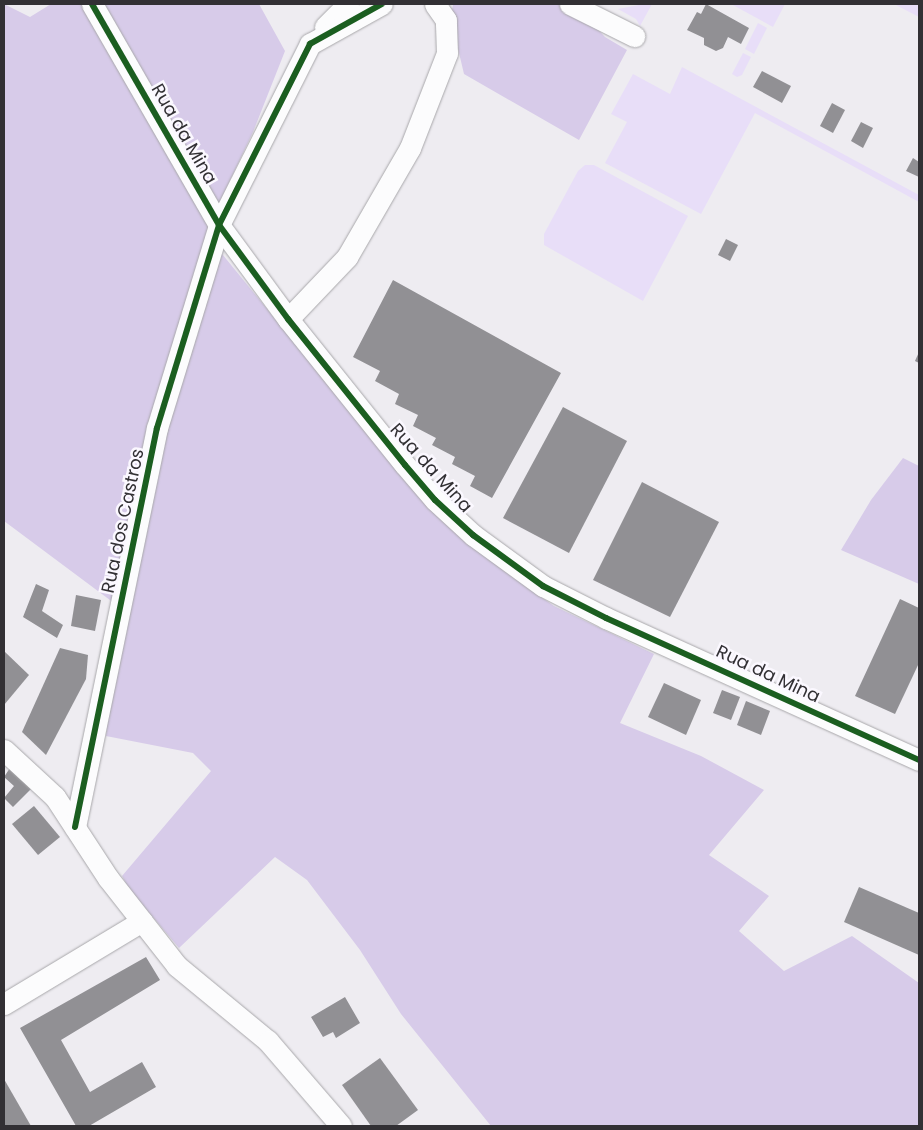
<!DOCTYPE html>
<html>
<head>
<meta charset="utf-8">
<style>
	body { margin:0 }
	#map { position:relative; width:923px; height:1130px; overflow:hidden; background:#eeecf1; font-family:Poppins,sans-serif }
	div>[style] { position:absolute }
	.green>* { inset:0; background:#e8def8 }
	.forest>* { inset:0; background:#d7cbe9 }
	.building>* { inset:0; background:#919094 }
	.roads { filter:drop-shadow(0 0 1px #a8a7aa) drop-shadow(0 0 1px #a8a7aa) }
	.minor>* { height:21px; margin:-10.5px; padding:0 10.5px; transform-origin:10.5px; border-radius:10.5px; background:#fcfcfd }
	.cycleway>* { height:6px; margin:-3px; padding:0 3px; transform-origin:3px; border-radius:3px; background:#1b5e20 }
	span { translate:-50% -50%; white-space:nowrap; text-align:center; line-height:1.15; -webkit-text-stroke:5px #fbf8ff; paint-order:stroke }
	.street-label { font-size:18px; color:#323034 }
	.frame { position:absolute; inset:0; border:5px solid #323034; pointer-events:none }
</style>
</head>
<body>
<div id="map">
	<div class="green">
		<div style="clip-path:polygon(644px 4px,652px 4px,640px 26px,636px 19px,618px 9px)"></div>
		<div style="clip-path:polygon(731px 4px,785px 4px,773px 27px)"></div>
		<div style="clip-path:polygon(894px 4px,919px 4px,919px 17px)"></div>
		<div style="clip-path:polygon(758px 23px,767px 28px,754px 54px,745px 49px)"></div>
		<div style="clip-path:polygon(743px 53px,751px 57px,742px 75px,737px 77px,732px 74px)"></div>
		<div style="clip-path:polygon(682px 67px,919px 195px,919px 202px,755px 113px,701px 214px,605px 163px,627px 122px,611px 114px,633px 74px,670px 94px)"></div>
		<div style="clip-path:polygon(585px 165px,594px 165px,688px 216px,643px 301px,544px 245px,544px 234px,578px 171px)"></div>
	</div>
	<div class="forest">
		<div style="clip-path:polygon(4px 4px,30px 17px,51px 4px,259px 4px,285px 51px,253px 132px,208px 227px,218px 249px,353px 414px,534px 592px,554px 606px,654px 654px,620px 723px,701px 756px,764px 790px,709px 855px,769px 896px,739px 931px,784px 971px,852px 936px,919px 983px,919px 1126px,491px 1126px,401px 1014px,360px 950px,307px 880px,275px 857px,179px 948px,129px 889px,122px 876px,211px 771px,193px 753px,106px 736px,115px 638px,122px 609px,4px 521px)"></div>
		<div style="clip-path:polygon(453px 4px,574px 4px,605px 37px,627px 50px,579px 140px,464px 74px,451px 19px)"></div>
		<div style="clip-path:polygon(903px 458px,919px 466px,919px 584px,841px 550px,871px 500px)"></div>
	</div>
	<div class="building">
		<div style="clip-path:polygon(706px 4px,749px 28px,741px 44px,728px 37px,723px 48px,716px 51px,704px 45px,704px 38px,687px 30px,697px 12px,701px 14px)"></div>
		<div style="clip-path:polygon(762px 71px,791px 86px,782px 103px,753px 87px)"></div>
		<div style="clip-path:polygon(832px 103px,845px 110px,833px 133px,820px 126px)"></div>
		<div style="clip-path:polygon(861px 122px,873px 128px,863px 148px,851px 141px)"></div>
		<div style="clip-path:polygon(913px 158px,919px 162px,919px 177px,906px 171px)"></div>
		<div style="clip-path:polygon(726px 239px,738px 245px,730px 261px,718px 255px)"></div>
		<div style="clip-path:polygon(393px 280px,561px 373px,492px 498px,470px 486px,475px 476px,452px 464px,455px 457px,432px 445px,436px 438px,413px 426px,418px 415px,395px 404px,399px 394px,375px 381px,380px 371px,353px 357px)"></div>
		<div style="clip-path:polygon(919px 352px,919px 363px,915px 361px)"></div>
		<div style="clip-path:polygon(563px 407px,627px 441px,569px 553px,503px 518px)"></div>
		<div style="clip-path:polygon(642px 482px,719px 522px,670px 617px,593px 580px)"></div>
		<div style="clip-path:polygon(36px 584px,49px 590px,42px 611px,63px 625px,57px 638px,23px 617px)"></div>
		<div style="clip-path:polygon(76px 595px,101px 600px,95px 631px,71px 626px)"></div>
		<div style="clip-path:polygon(900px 599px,919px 608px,919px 663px,895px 714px,855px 696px)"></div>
		<div style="clip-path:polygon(60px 648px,88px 655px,86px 679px,46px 755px,22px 732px)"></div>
		<div style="clip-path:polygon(4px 651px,29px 675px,4px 705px)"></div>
		<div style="clip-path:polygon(664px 683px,701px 700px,686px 735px,648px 717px)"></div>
		<div style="clip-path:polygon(722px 690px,740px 697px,731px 720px,713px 713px)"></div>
		<div style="clip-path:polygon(746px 701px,770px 711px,761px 735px,737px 725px)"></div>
		<div style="clip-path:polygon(12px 765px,34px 786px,13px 807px,4px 798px,14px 786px,4px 777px)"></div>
		<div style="clip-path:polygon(34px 806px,60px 837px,38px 855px,12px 824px)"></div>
		<div style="clip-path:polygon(859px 887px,919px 913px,919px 955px,844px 922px)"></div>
		<div style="clip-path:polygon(146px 957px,160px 980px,61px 1040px,90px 1092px,142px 1062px,156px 1087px,89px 1126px,76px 1126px,20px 1028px)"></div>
		<div style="clip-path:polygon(345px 997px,360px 1023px,336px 1038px,333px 1032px,323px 1037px,311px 1017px)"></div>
		<div style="clip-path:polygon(380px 1058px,418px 1110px,396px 1126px,371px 1126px,342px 1085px)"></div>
		<div style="clip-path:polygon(4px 1079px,31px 1126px,4px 1126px)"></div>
	</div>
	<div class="roads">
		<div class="minor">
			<div style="left:92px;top:4px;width:255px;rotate:60.1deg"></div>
			<div style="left:219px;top:225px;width:117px;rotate:53.7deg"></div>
			<div style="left:288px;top:319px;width:187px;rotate:51.3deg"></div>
			<div style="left:405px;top:465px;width:46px;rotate:49.4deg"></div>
			<div style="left:435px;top:500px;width:52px;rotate:42.6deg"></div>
			<div style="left:473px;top:535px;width:87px;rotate:36.1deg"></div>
			<div style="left:543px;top:586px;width:71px;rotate:26.9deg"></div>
			<div style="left:606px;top:618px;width:344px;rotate:24.4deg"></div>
			<div style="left:570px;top:4px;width:72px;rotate:26.6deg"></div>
			<div style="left:325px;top:27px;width:33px;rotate:-45deg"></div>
			<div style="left:288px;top:319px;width:86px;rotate:-46.4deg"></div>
			<div style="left:347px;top:257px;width:126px;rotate:-60deg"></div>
			<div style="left:410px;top:148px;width:102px;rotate:-68.7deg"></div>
			<div style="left:447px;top:53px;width:33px;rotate:-92deg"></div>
			<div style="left:446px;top:20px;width:19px;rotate:-125deg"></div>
			<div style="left:4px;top:750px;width:69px;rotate:42.7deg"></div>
			<div style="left:55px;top:797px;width:97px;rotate:56.8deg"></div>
			<div style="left:108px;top:878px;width:112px;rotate:51.9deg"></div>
			<div style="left:177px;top:966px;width:118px;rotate:39.5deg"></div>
			<div style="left:268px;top:1041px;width:112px;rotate:49.3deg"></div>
			<div style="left:75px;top:827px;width:407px;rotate:-78.4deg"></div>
			<div style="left:157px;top:428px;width:212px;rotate:-73deg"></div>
			<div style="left:219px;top:225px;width:203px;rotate:-63.3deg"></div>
			<div style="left:310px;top:44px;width:82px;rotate:-29.1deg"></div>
			<div style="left:4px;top:1004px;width:161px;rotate:-31deg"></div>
		</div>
	</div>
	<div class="cycleway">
		<div style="left:92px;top:4px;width:255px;rotate:60.1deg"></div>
		<div style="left:219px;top:225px;width:117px;rotate:53.7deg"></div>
		<div style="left:288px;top:319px;width:187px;rotate:51.3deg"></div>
		<div style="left:405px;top:465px;width:46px;rotate:49.4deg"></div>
		<div style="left:435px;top:500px;width:52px;rotate:42.6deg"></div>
		<div style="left:473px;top:535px;width:87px;rotate:36.1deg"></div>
		<div style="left:543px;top:586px;width:71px;rotate:26.9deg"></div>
		<div style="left:606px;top:618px;width:344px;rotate:24.4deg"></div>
		<div style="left:75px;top:827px;width:407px;rotate:-78.4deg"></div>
		<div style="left:157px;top:428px;width:212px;rotate:-73deg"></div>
		<div style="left:219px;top:225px;width:203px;rotate:-63.3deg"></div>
		<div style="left:310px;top:44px;width:82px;rotate:-29.1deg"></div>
	</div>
	<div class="street-label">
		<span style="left:184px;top:134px;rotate:60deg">Rua da Mina</span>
		<span style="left:431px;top:468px;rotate:48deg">Rua da Mina</span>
		<span style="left:123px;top:521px;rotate:-78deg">Rua dos Castros</span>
		<span style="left:768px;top:674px;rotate:25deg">Rua da Mina</span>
	</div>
	<div class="frame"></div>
</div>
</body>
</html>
